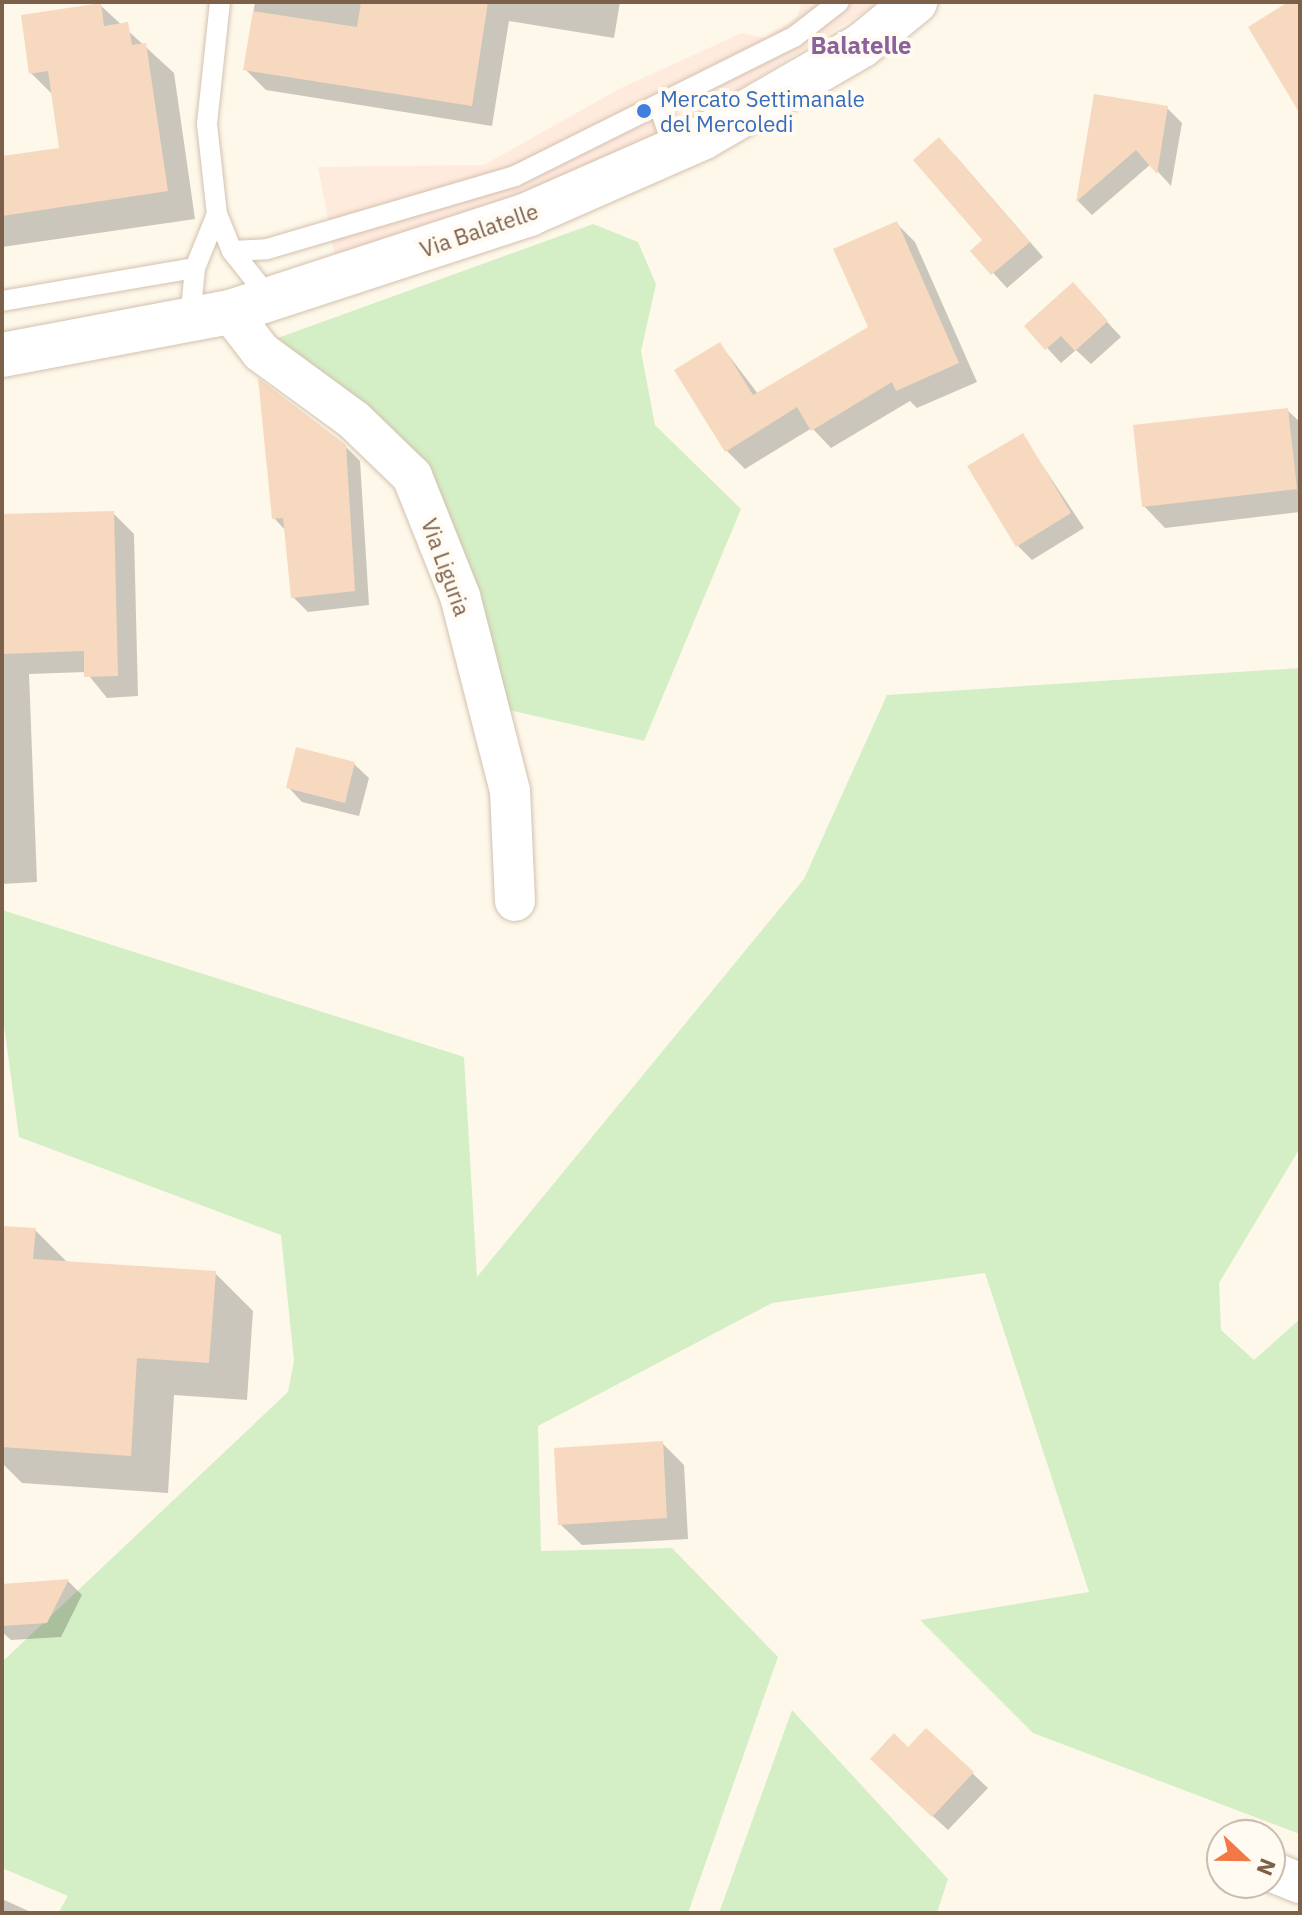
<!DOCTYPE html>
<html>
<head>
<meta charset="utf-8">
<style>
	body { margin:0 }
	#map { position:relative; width:1302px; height:1915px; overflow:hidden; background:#fef8ea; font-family:"IBM Plex Sans",sans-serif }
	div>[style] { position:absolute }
	.commercial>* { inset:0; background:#ffeade }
	.green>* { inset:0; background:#d4efc6 }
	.shadow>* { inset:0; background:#0003 }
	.building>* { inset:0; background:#f7d9bf }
	.roads { filter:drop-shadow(0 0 2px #d3c1ae) drop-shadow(0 0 2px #d3c1ae) }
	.lane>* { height:20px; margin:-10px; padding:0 10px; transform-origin:10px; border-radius:10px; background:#fff }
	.street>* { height:40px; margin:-20px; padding:0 20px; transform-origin:20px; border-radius:20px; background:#fff }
	.secondary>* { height:44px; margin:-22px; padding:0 22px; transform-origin:22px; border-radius:22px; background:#fff }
	.dots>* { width:22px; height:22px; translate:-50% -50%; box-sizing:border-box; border:4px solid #fffbf3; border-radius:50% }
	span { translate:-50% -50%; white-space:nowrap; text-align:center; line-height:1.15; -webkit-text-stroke:8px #fffbf3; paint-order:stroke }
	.shop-label { font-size:22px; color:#366cbe }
	.left { translate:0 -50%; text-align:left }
	.street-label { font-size:22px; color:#7d604a }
	.neighbourhood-label { font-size:24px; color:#8b6299; font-weight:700 }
	.frame { position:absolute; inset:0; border:4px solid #7d604a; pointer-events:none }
	.north { position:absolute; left:1206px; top:1819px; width:80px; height:80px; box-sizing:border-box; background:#fffbf3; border:2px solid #cbbdaf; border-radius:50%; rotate:112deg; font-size:22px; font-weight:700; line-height:32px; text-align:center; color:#7d604a }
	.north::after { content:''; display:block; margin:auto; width:28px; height:36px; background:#f27946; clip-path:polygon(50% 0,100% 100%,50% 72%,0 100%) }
</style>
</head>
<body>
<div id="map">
	<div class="commercial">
		<div style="clip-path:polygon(802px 2px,880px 2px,669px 133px,524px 198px,336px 263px,318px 167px,484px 165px,621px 88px,742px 33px,765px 38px,797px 17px)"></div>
	</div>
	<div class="green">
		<div style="clip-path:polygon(593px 224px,638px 242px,656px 284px,641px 351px,655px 425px,741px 509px,644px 741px,500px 708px,489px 625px,435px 488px,275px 339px)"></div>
		<div style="clip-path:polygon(1300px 668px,1300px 1148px,1219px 1283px,1221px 1330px,1254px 1360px,1300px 1319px,1300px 1834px,1033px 1733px,920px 1620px,1089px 1592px,985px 1273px,772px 1303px,538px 1426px,541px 1551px,672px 1548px,778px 1657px,688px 1913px,58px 1913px,68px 1896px,2px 1868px,2px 1662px,288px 1392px,294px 1361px,281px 1235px,19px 1137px,2px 1010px,2px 910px,464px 1057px,477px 1277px,804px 879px,887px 695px)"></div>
		<div style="clip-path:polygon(792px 1710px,948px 1879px,937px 1913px,719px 1913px)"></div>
	</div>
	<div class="shadow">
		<div style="clip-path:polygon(255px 2px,620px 2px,614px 38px,509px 21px,492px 126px,266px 90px,245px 69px)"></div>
		<div style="clip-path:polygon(100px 5px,174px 73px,195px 219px,2px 247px,2px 157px,61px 150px,53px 95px,31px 73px)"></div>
		<div style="clip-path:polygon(1096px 96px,1167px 108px,1182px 123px,1171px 186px,1151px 164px,1092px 215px,1078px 201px)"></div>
		<div style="clip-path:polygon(954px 154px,1043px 257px,1007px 288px,973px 251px,985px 240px)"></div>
		<div style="clip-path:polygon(896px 223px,915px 242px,977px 382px,917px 408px,910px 401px,831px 448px,812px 428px,745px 469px,726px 450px,720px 344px,758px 394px,871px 328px)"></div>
		<div style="clip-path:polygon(1087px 300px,1121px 337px,1091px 364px,1076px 350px,1061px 363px,1027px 326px)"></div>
		<div style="clip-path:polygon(1287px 410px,1300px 422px,1300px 512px,1165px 528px,1144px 506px)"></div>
		<div style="clip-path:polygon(1022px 435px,1084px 528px,1032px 560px,1018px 546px)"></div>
		<div style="clip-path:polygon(345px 446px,360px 461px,369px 605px,308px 612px,293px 597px,286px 531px,274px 518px)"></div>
		<div style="clip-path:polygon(113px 513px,134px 534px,138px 696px,107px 698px,86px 672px,29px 674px,37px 882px,2px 884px,2px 520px)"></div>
		<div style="clip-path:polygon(354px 764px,369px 778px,359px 816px,302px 802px,288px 787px)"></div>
		<div style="clip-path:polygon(2px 1228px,35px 1230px,68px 1263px,215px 1273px,253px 1311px,247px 1400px,174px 1395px,168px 1493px,22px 1483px,2px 1463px)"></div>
		<div style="clip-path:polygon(662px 1443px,684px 1465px,688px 1539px,582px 1545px,560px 1524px)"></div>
		<div style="clip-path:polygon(68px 1581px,82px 1595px,61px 1637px,11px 1640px,2px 1632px,2px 1586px)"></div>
		<div style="clip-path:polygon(926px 1730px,988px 1788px,948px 1830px,887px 1774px)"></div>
		<div style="clip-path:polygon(2px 1899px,33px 1913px,2px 1913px)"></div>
	</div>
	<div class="building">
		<div style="clip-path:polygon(361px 2px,488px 2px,472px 106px,243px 70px,253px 11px,357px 27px)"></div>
		<div style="clip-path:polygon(1288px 2px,1300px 2px,1300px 114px,1248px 27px)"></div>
		<div style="clip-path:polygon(101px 3px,104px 26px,128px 22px,132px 45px,146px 43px,168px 191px,2px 216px,2px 156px,59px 148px,48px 71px,29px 74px,21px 15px)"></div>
		<div style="clip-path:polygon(1094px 94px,1168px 106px,1157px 174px,1136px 150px,1076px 202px)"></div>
		<div style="clip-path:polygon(939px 137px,1030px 242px,991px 275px,970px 251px,982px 240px,913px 160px)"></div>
		<div style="clip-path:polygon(897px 221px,959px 363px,896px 391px,892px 382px,811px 431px,797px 407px,725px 452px,674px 370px,720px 342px,753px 395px,868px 327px,833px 249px)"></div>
		<div style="clip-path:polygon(1073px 282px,1108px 321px,1075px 351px,1061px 336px,1045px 350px,1024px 326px)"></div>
		<div style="clip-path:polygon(258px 378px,346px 445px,355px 591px,291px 598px,283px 518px,272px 519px)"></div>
		<div style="clip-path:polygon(1288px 408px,1297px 489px,1142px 507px,1133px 425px)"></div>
		<div style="clip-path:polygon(1023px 433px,1071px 513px,1016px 547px,967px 466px)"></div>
		<div style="clip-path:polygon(114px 511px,118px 676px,84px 677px,84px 651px,2px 654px,2px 514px)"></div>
		<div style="clip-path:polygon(296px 747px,355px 762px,345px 803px,286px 788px)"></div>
		<div style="clip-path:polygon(2px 1226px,36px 1228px,33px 1259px,216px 1271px,209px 1363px,137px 1358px,131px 1456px,2px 1447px)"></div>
		<div style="clip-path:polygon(663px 1441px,667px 1518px,558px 1525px,554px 1448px)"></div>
		<div style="clip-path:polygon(69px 1579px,47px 1623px,2px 1626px,2px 1584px)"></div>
		<div style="clip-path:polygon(926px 1728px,974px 1772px,932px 1817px,870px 1759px,894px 1733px,908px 1747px)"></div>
	</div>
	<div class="roads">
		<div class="lane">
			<div style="left:220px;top:2px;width:123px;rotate:96.1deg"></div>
			<div style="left:207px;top:124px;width:91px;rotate:83.7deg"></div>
			<div style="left:217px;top:214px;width:40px;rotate:68deg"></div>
			<div style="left:232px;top:251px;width:61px;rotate:51.6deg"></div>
			<div style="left:659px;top:105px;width:47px;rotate:71.6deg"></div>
			<div style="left:232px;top:251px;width:35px;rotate:-3deg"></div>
			<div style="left:267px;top:249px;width:259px;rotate:-16.4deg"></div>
			<div style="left:515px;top:176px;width:312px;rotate:-26.5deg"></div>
			<div style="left:794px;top:37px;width:57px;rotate:-37.9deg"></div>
			<div style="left:2px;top:301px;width:196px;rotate:-9.7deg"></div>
			<div style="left:190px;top:320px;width:52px;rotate:-84.5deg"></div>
			<div style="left:195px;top:268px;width:58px;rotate:-67.8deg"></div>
		</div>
		<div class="street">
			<div style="left:230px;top:312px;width:51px;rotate:52.2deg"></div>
			<div style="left:261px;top:352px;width:115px;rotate:36.2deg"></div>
			<div style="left:354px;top:420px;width:81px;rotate:44deg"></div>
			<div style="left:412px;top:476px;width:129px;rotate:68.2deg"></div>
			<div style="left:460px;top:596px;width:201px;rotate:75.6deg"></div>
			<div style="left:510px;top:791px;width:110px;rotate:87.4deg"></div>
			<div style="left:1270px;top:1871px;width:32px;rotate:22deg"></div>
		</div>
		<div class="secondary">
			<div style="left:2px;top:355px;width:232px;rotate:-10.7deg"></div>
			<div style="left:230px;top:312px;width:315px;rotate:-18.1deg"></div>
			<div style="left:529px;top:214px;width:189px;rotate:-23.7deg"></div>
			<div style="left:702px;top:138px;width:184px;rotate:-30.1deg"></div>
			<div style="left:861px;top:46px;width:70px;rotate:-39.2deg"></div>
		</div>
	</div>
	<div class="dots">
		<div style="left:644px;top:111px;background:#3f7fe0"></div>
	</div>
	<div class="shop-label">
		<span class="left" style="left:660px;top:111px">Mercato Settimanale<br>del Mercoledi</span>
	</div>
	<div class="street-label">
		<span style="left:479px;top:230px;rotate:-19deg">Via Balatelle</span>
		<span style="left:446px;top:567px;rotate:70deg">Via Liguria</span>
	</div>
	<div class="neighbourhood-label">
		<span style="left:861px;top:46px">Balatelle</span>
	</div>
	<div class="frame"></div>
	<div class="north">N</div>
</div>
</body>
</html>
